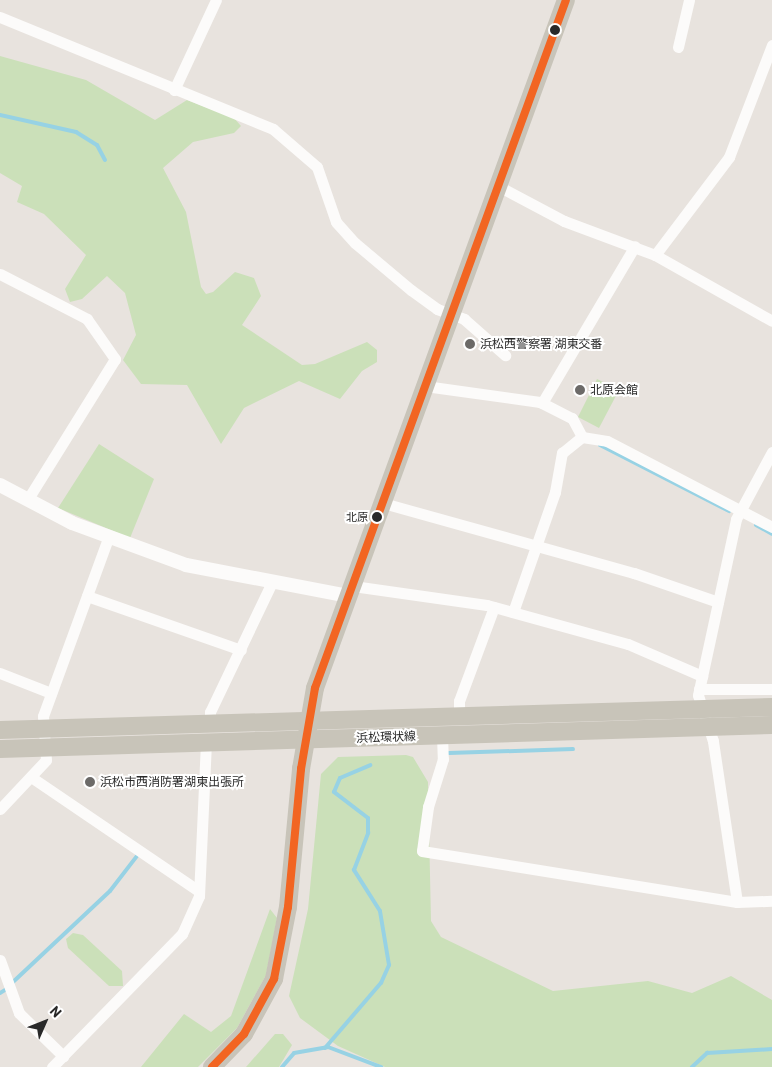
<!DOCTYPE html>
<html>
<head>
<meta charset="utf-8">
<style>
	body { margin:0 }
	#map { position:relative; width:772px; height:1067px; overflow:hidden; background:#e8e3de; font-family:Barlow,"Noto Sans JP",sans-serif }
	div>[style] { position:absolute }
	.green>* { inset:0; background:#cbe0b9 }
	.stream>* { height:4px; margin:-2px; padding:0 2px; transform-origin:2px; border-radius:2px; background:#97d2e4 }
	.minor>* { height:11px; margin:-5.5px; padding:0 5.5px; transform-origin:5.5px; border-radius:5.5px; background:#fcfbfa }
	.tertiary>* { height:14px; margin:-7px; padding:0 7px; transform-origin:7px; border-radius:7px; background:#fcfbfa }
	.primary>* { height:18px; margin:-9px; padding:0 9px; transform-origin:9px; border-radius:9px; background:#c8c4b9 }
	.bus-1>* { height:8px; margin:-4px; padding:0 4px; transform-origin:4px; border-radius:4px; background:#f26522 }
	.dots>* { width:14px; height:14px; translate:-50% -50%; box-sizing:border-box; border:2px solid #fff; border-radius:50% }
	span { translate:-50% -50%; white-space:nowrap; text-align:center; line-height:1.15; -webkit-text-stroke:4px #fff; paint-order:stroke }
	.bus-label { font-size:11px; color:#292929 }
	.right { translate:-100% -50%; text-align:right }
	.poi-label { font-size:12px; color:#292929 }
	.left { translate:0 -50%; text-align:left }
	.street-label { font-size:12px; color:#292929 }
	.north { position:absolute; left:20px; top:997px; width:50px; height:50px; -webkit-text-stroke:4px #fff; paint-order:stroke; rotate:46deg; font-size:14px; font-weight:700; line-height:20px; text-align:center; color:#292929 }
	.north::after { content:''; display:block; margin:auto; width:18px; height:22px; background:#292929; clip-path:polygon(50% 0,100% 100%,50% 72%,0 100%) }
</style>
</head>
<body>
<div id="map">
	<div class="green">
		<div style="clip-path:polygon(0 56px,86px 80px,155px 120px,187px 100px,234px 118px,241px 126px,234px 133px,193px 142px,163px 168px,186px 212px,201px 287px,206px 294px,213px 292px,235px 272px,254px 278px,261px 296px,242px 325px,302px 365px,315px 364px,367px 342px,377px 350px,377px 362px,362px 371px,340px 399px,299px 381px,244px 408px,221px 444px,187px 385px,141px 384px,123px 360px,136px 335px,125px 293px,107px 276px,82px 299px,70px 302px,65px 289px,86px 255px,44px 214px,17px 202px,22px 186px,0 173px)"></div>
		<div style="clip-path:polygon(597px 379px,619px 390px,599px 428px,578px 417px)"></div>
		<div style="clip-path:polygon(99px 444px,154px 479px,130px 538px,58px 508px)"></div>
		<div style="clip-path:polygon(406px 755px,413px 757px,428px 782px,431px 921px,441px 937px,553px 991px,648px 981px,692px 993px,731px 976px,772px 1000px,772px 1067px,385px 1067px,338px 1046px,300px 1018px,289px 996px,308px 909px,321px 774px,338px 757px)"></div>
		<div style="clip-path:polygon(270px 909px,277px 918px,266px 975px,237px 1028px,198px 1067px,141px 1067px,184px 1014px,211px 1032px,231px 1016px)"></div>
		<div style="clip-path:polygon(73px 933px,83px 935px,122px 971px,123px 986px,109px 986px,68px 948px,66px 939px)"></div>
		<div style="clip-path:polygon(275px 1034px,283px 1034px,292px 1045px,279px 1067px,246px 1067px)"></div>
	</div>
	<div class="stream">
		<div style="left:0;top:115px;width:78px;rotate:12.6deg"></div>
		<div style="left:76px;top:132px;width:25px;rotate:32deg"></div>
		<div style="left:97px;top:145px;width:17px;rotate:62deg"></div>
		<div style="left:600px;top:445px;width:145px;rotate:27.1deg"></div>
		<div style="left:756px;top:525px;width:18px;rotate:29deg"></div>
		<div style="left:449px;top:753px;width:124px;rotate:-1.8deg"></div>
		<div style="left:13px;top:982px;width:133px;rotate:-43.2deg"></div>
		<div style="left:110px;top:891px;width:44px;rotate:-52.4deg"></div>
		<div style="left:0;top:993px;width:6px;rotate:-31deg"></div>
		<div style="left:325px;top:1048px;width:86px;rotate:-49.3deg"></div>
		<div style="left:381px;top:983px;width:20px;rotate:-66deg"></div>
		<div style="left:389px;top:965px;width:55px;rotate:-99.5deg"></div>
		<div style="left:380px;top:911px;width:49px;rotate:-122.4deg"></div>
		<div style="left:354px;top:870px;width:40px;rotate:-69deg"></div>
		<div style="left:368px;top:833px;width:15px;rotate:-90deg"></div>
		<div style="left:368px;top:818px;width:43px;rotate:-142.6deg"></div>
		<div style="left:334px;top:792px;width:15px;rotate:-67deg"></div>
		<div style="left:340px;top:778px;width:33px;rotate:-23deg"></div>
		<div style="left:282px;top:1067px;width:18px;rotate:-49deg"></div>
		<div style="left:294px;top:1053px;width:35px;rotate:-10deg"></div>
		<div style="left:328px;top:1047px;width:57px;rotate:20.7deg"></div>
		<div style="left:692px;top:1067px;width:21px;rotate:-43deg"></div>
		<div style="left:707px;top:1053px;width:65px;rotate:-3.5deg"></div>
	</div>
	<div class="minor">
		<div style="left:0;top:17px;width:295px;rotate:22.3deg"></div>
		<div style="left:273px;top:129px;width:58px;rotate:40.8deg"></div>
		<div style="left:317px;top:167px;width:58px;rotate:70.9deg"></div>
		<div style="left:336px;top:222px;width:28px;rotate:48deg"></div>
		<div style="left:355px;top:243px;width:73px;rotate:40deg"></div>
		<div style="left:411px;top:290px;width:32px;rotate:36deg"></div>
		<div style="left:437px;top:309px;width:29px;rotate:20deg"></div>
		<div style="left:464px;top:319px;width:55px;rotate:41.3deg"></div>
		<div style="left:678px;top:47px;width:48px;rotate:-76.8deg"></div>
		<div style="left:174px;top:90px;width:99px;rotate:-65deg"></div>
		<div style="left:498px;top:186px;width:75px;rotate:27.9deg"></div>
		<div style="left:564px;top:221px;width:97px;rotate:20.5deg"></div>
		<div style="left:655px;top:255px;width:134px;rotate:29.4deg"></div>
		<div style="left:655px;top:255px;width:123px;rotate:-52.9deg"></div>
		<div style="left:729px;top:157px;width:120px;rotate:-69deg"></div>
		<div style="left:0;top:274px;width:98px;rotate:27.3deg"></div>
		<div style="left:87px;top:319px;width:49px;rotate:55deg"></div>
		<div style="left:115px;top:359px;width:165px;rotate:121.9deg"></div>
		<div style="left:425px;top:386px;width:116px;rotate:7.9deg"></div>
		<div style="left:540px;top:402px;width:36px;rotate:27deg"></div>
		<div style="left:572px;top:418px;width:21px;rotate:62deg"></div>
		<div style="left:542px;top:403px;width:182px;rotate:-59.4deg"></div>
		<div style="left:383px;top:503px;width:261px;rotate:15.6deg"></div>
		<div style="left:634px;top:573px;width:89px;rotate:19deg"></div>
		<div style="left:353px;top:586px;width:135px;rotate:8.1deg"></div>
		<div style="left:487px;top:605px;width:146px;rotate:15.5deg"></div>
		<div style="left:628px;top:644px;width:81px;rotate:23.4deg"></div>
		<div style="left:87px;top:596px;width:163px;rotate:19.3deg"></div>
		<div style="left:513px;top:612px;width:127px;rotate:-70.7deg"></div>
		<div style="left:555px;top:492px;width:40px;rotate:-80deg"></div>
		<div style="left:562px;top:453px;width:26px;rotate:-39deg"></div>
		<div style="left:582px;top:437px;width:25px;rotate:9deg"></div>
		<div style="left:607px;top:441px;width:186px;rotate:27.5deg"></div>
		<div style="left:0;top:673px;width:55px;rotate:21.4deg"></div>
		<div style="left:699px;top:689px;width:73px"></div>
		<div style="left:459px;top:715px;width:14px;rotate:-90deg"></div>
		<div style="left:459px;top:701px;width:100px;rotate:-69.6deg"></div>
		<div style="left:210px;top:723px;width:11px;rotate:-90deg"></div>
		<div style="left:210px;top:712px;width:144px;rotate:-64.5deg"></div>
		<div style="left:442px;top:735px;width:24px;rotate:88deg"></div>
		<div style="left:443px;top:759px;width:50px;rotate:107.4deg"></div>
		<div style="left:428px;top:807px;width:44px;rotate:97.8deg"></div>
		<div style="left:422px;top:851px;width:319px;rotate:9.2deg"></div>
		<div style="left:737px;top:902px;width:35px;rotate:-2deg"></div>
		<div style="left:31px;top:777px;width:203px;rotate:34.2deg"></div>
		<div style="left:0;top:809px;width:67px;rotate:-46.8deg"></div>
		<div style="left:46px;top:760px;width:44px;rotate:-93.9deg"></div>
		<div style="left:43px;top:716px;width:192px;rotate:-69.9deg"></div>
		<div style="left:737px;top:902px;width:163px;rotate:-98.5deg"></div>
		<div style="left:713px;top:741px;width:48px;rotate:-108.1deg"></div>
		<div style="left:698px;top:695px;width:180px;rotate:-77.8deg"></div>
		<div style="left:736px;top:519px;width:76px;rotate:-61.8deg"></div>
		<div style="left:0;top:960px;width:56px;rotate:70.3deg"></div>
		<div style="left:19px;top:1013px;width:62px;rotate:44.3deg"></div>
		<div style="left:52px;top:1067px;width:186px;rotate:-45.7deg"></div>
		<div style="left:182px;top:934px;width:42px;rotate:-65.9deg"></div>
		<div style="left:199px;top:896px;width:152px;rotate:-87.4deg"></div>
	</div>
	<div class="tertiary">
		<div style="left:0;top:485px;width:81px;rotate:27.8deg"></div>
		<div style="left:72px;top:523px;width:121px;rotate:20.2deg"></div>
		<div style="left:186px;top:565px;width:166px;rotate:10.8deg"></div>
	</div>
	<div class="primary">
		<div style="left:0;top:730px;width:772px;rotate:-1.71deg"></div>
		<div style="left:0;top:749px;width:772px;rotate:-1.78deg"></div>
		<div style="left:212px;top:1067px;width:46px;rotate:-45.9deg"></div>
		<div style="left:244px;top:1034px;width:63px;rotate:-61.4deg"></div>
		<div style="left:274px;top:979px;width:73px;rotate:-79deg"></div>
		<div style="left:288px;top:907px;width:139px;rotate:-84.6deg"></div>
		<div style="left:301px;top:769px;width:82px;rotate:-80.2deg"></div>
		<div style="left:315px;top:688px;width:732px;rotate:-69.96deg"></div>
	</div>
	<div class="bus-1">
		<div style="left:212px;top:1067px;width:46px;rotate:-45.9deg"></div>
		<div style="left:244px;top:1034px;width:63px;rotate:-61.4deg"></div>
		<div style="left:274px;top:979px;width:73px;rotate:-79deg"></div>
		<div style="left:288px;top:907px;width:139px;rotate:-84.6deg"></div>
		<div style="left:301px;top:769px;width:82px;rotate:-80.2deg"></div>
		<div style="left:315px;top:688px;width:732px;rotate:-69.96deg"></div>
	</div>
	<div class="dots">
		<div style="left:555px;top:30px;background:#292929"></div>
		<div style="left:470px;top:344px;background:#6c6a68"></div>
		<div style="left:580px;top:390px;background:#6c6a68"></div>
		<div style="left:377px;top:517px;background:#292929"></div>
		<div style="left:90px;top:782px;background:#6c6a68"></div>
	</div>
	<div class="bus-label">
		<span class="right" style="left:368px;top:517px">北原</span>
	</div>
	<div class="poi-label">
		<span class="left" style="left:480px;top:344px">浜松西警察署 湖東交番</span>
		<span class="left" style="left:590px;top:390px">北原会館</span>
		<span class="left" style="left:100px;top:782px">浜松市西消防署湖東出張所</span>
	</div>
	<div class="street-label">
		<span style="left:386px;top:737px;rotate:-2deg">浜松環状線</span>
	</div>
	<div class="north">N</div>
</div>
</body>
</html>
